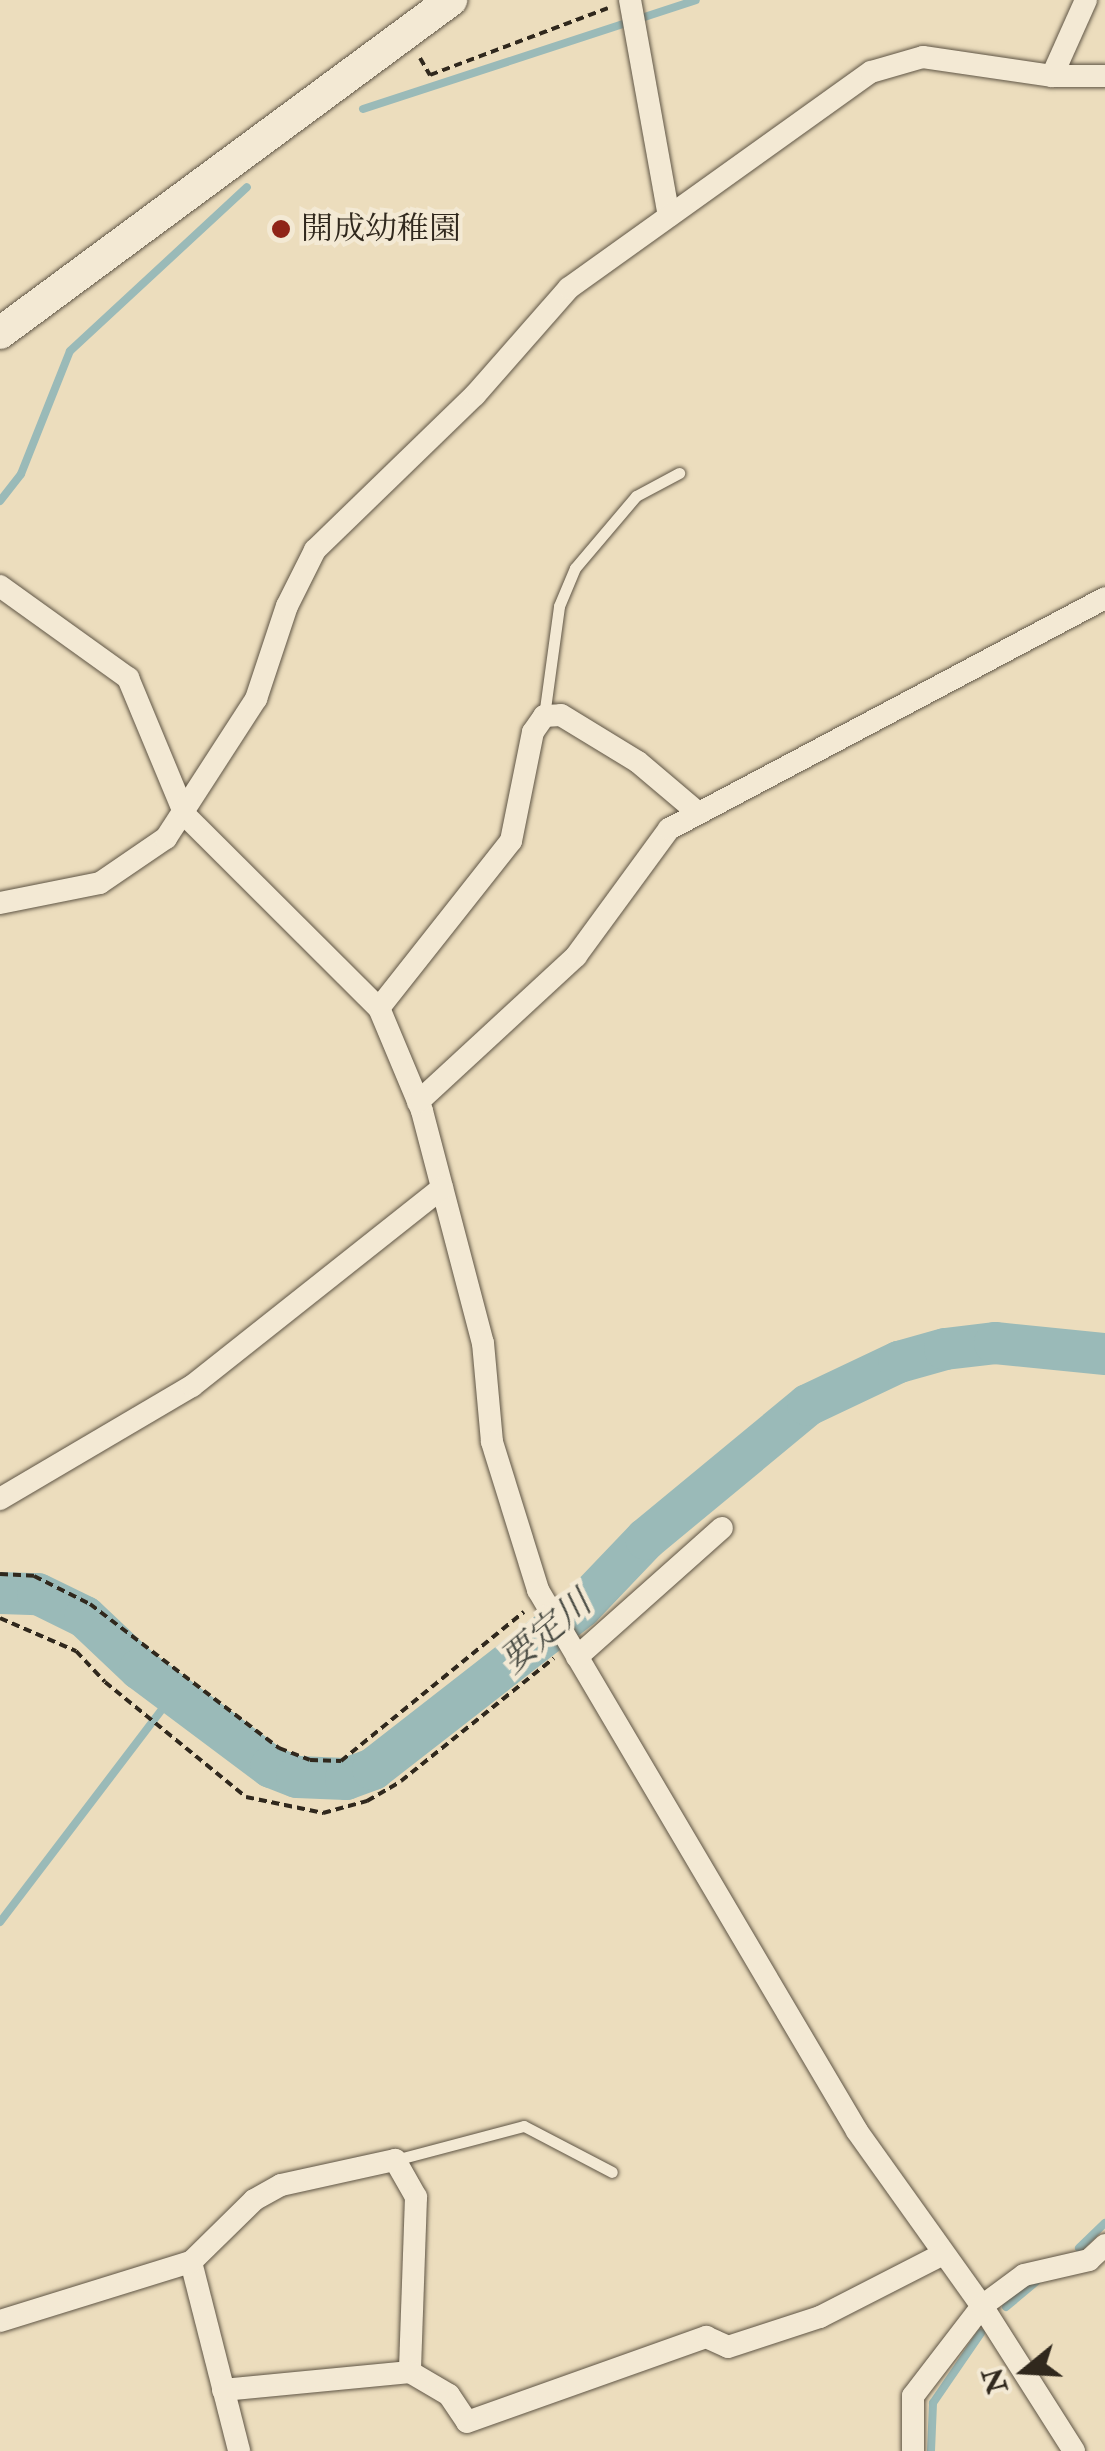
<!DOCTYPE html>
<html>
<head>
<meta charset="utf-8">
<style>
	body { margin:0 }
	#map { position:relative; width:1105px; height:2451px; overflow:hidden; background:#ecddbd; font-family:"IM FELL Double Pica","Noto Serif JP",serif }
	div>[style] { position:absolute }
	.stream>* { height:8px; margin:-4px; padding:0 4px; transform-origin:4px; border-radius:4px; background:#9abab8 }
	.river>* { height:42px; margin:-21px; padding:0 21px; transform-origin:21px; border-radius:21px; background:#9abab8 }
	.path>* { height:4px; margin-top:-2px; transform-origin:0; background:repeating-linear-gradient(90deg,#30281d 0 8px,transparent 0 13px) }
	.roads { filter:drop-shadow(0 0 2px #5f5545) drop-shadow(0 0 2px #5f5545) }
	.lane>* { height:11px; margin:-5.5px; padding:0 5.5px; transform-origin:5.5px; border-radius:5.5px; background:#f3e9d4 }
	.street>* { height:22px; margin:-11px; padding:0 11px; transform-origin:11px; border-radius:11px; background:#f3e9d4 }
	.secondary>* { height:32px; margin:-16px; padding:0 16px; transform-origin:16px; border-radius:16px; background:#f3e9d4 }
	.dots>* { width:28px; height:28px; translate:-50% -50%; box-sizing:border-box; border:5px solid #f3e9d4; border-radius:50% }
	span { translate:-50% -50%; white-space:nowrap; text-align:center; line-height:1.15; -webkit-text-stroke:9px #f3e9d4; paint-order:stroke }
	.poi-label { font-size:32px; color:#30281d }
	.left { translate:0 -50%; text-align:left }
	.water-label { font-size:35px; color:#4a4c44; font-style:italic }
	.north { position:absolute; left:975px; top:2321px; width:100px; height:100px; -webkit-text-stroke:8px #f3e9d4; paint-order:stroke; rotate:252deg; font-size:28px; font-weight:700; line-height:40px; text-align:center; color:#30281d }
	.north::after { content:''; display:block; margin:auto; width:35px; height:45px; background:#30281d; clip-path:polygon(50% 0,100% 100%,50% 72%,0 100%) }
</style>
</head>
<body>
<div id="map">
	<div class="stream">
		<div style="left:363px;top:109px;width:350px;rotate:-18.1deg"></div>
		<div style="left:0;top:501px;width:34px;rotate:-52deg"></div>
		<div style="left:21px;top:474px;width:132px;rotate:-68.3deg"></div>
		<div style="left:70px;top:351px;width:241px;rotate:-42.8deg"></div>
		<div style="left:0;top:1922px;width:287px;rotate:-52.7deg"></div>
		<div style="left:1079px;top:2248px;width:36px;rotate:-44deg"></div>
		<div style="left:1006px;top:2307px;width:40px;rotate:-40deg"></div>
		<div style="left:931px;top:2451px;width:48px;rotate:-87.6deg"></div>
		<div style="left:933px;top:2403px;width:85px;rotate:-55.6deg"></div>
	</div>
	<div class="river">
		<div style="left:0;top:1593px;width:38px;rotate:2deg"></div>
		<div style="left:38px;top:1594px;width:52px;rotate:26.1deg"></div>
		<div style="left:85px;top:1617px;width:76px;rotate:43.4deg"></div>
		<div style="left:140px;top:1669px;width:164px;rotate:36.8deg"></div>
		<div style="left:271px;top:1767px;width:28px;rotate:21deg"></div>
		<div style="left:297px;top:1777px;width:49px;rotate:2.3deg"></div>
		<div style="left:346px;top:1779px;width:29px;rotate:-20deg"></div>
		<div style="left:373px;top:1769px;width:264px;rotate:-37.9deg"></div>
		<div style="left:581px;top:1607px;width:94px;rotate:-46.3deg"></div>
		<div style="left:646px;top:1539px;width:210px;rotate:-39.6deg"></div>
		<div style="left:808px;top:1405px;width:101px;rotate:-25.3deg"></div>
		<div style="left:899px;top:1362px;width:48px;rotate:-15.8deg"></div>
		<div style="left:945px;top:1349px;width:50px;rotate:-6.8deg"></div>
		<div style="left:995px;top:1343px;width:111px;rotate:5.7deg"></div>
	</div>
	<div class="path">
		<div style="left:420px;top:58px;width:20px;rotate:60deg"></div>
		<div style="left:430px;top:75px;width:190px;rotate:-20.6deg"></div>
		<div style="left:0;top:1574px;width:34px;rotate:3deg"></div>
		<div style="left:34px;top:1576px;width:63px;rotate:26.6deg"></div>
		<div style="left:90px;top:1604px;width:238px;rotate:37.3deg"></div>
		<div style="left:279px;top:1748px;width:33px;rotate:21deg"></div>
		<div style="left:310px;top:1760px;width:31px;rotate:2deg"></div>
		<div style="left:341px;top:1761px;width:236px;rotate:-39.2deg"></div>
		<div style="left:0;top:1618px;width:83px;rotate:23.5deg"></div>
		<div style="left:76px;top:1651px;width:42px;rotate:46.9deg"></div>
		<div style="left:105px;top:1682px;width:182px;rotate:39.2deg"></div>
		<div style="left:246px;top:1797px;width:79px;rotate:11.7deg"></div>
		<div style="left:323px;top:1813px;width:46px;rotate:-15.3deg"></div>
		<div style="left:367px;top:1801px;width:39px;rotate:-30deg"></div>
		<div style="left:401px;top:1781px;width:196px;rotate:-38.8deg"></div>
	</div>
	<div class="roads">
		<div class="lane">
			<div style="left:544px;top:716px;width:111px;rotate:-82.2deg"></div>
			<div style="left:559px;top:606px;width:41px;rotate:-67.2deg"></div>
			<div style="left:575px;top:568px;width:94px;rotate:-49.7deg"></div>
			<div style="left:636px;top:496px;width:49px;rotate:-28.1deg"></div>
			<div style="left:395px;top:2160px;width:133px;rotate:-14.8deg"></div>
			<div style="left:524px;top:2126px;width:99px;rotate:27.6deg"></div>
		</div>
		<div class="street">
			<div style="left:630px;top:0;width:219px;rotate:79.8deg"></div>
			<div style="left:1052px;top:76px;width:83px;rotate:-65.9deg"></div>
			<div style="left:0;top:586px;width:158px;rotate:35.7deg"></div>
			<div style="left:128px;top:678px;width:148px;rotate:67.4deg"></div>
			<div style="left:185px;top:815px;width:274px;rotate:44.9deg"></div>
			<div style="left:379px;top:1008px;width:112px;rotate:67.3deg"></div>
			<div style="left:422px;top:1111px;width:240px;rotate:75.3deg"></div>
			<div style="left:483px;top:1343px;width:99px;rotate:84.8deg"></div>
			<div style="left:492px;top:1442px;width:155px;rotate:72.7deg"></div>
			<div style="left:538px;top:1590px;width:628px;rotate:59.47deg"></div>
			<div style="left:857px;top:2131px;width:215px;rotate:54.5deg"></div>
			<div style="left:982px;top:2306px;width:172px;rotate:57.6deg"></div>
			<div style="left:0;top:903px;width:102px;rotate:-11.3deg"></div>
			<div style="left:100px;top:883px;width:80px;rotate:-34.3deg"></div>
			<div style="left:166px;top:838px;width:166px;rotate:-57.1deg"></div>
			<div style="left:256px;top:699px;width:98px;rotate:-71.6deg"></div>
			<div style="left:287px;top:606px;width:63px;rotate:-63.4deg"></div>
			<div style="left:315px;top:550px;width:223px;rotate:-44.1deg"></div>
			<div style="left:475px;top:395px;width:142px;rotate:-48.7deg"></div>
			<div style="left:569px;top:288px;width:371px;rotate:-35.6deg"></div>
			<div style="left:871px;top:72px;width:54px;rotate:-16.1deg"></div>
			<div style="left:923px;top:57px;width:130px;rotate:8.4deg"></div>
			<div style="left:1052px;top:76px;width:53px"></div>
			<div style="left:379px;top:1008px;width:213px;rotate:-51.7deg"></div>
			<div style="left:511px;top:841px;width:111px;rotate:-78.6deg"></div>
			<div style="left:533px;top:732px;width:19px;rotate:-55deg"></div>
			<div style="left:544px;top:716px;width:17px;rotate:-3deg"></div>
			<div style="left:561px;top:715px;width:90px;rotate:31.4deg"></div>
			<div style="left:638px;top:762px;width:76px;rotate:40.2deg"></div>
			<div style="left:418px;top:1102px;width:215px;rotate:-42.7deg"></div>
			<div style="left:576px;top:956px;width:157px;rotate:-53.8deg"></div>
			<div style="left:669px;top:829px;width:493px;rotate:-27.9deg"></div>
			<div style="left:0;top:1499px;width:223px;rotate:-30.5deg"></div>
			<div style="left:192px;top:1386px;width:319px;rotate:-38.4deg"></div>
			<div style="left:577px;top:1657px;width:194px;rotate:-41.7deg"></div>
			<div style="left:191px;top:2262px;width:195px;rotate:75.7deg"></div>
			<div style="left:0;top:2321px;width:200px;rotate:-17.2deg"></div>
			<div style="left:191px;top:2262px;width:88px;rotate:-44.5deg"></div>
			<div style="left:254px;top:2200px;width:31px;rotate:-29deg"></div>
			<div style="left:281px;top:2185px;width:117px;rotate:-12.4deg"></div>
			<div style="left:395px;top:2160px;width:43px;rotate:60.4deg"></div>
			<div style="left:416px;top:2197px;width:175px;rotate:92deg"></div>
			<div style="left:223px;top:2390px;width:188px;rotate:-5.5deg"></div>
			<div style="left:410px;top:2372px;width:45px;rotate:30.5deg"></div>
			<div style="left:449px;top:2395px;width:32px;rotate:56deg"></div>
			<div style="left:467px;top:2422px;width:254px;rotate:-19.6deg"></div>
			<div style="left:706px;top:2337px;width:24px;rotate:24deg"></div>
			<div style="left:728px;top:2347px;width:97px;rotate:-18.1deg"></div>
			<div style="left:820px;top:2317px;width:138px;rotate:-27.1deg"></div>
			<div style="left:913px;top:2451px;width:55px;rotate:-90deg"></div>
			<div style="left:913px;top:2396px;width:113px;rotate:-52.5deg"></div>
			<div style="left:982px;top:2306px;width:52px;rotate:-36.4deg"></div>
			<div style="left:1024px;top:2275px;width:67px;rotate:-13deg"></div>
			<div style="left:1089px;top:2260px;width:22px;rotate:-43deg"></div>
		</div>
		<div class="secondary">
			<div style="left:0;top:333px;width:561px;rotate:-36.44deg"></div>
		</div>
	</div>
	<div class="dots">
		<div style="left:281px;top:229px;background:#8f2418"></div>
	</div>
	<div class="poi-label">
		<span class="left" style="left:301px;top:229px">開成幼稚園</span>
	</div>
	<div class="water-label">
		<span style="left:546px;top:1632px;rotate:-40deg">要定川</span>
	</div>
	<div class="north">N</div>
</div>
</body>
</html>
